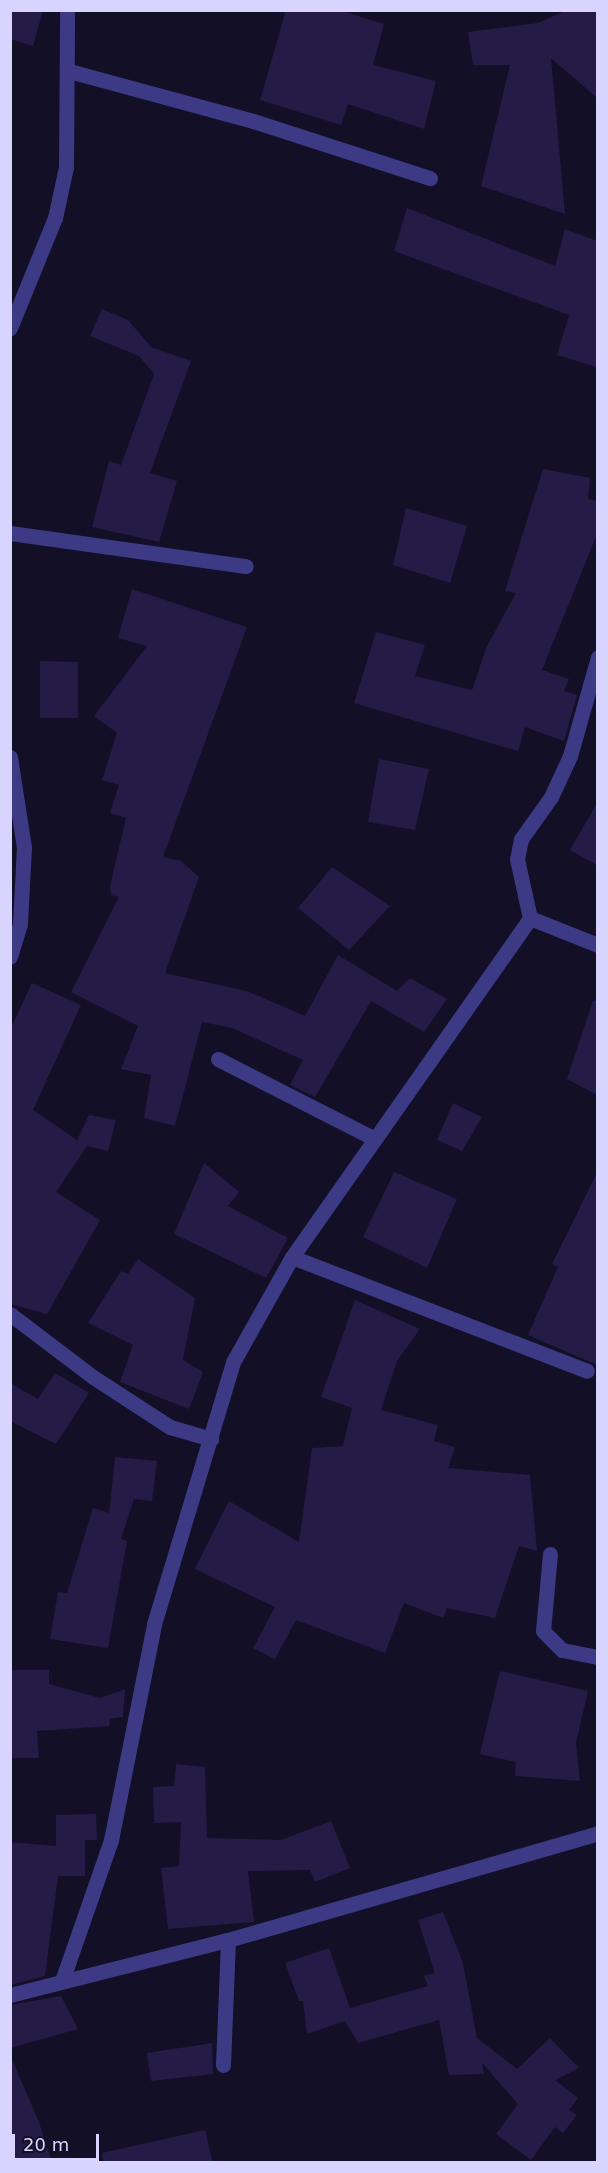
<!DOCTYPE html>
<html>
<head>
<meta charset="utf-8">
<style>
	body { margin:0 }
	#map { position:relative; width:608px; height:2173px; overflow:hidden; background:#130f26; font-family:"DejaVu Sans",sans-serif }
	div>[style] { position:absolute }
	.building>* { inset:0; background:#241b47 }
	.minor>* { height:15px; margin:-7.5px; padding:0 7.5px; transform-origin:7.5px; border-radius:7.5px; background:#3d3a85 }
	span { translate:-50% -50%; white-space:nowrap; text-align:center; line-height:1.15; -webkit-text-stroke:4.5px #130f26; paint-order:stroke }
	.frame { position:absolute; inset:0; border:12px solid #d9d4ff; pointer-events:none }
	.scale { position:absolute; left:12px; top:2134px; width:87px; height:27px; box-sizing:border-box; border:3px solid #d9d4ff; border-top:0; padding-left:8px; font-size:18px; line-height:21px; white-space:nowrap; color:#d9d4ff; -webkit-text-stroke:4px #130f26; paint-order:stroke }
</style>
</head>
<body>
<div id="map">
	<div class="building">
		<div style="clip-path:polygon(10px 10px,43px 10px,33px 46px,10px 39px)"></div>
		<div style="clip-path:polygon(286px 10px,339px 10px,384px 24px,373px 65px,436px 81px,424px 129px,348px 104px,341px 125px,260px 100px)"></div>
		<div style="clip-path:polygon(567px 10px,597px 10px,597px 98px,551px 58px,565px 214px,481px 186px,510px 65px,473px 65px,468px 32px,538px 23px)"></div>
		<div style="clip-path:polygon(407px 208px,555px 266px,565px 229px,597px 241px,597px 367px,557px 355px,569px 315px,394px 251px)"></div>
		<div style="clip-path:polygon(102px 309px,128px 320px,151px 347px,191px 361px,150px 473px,177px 481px,159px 542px,92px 527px,109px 461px,121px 465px,154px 374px,139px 356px,90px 336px)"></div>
		<div style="clip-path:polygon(543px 469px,590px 478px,588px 499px,597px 501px,597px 534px,542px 670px,569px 679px,564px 691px,577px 695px,564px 741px,525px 727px,518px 751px,354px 703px,376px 632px,425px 645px,415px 676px,472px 690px,486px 648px,516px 593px,505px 591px)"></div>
		<div style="clip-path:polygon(406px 508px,467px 526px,450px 583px,393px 565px)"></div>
		<div style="clip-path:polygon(132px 589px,247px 627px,163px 857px,181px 861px,199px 877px,165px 973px,247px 991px,305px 1016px,338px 955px,397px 991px,410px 978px,447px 999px,424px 1032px,371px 1001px,315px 1097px,290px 1085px,303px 1060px,232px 1028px,202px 1022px,175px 1126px,144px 1118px,151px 1075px,121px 1069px,138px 1026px,71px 992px,119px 897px,111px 895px,110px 886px,126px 818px,110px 813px,119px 785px,102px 780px,117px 733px,94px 716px,147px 646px,118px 638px)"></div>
		<div style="clip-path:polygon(40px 661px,78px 662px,78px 718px,40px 718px)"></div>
		<div style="clip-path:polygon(379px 759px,429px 769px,415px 830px,368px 822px)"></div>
		<div style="clip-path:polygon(597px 803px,597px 865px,570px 850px)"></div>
		<div style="clip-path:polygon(332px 867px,390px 906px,349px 950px,298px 908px)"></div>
		<div style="clip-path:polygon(32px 983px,81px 1005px,33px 1110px,77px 1140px,89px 1115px,116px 1120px,108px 1151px,87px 1146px,56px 1192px,100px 1220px,47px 1314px,10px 1304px,10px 1030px)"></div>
		<div style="clip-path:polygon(593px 1001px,597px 1001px,597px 1095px,567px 1079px)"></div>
		<div style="clip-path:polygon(453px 1103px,482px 1117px,462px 1151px,437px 1140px)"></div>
		<div style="clip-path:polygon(204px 1163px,239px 1192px,228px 1206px,288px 1238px,266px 1278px,174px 1234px)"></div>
		<div style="clip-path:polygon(394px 1172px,457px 1199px,427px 1268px,363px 1237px)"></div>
		<div style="clip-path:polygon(597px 1173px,597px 1365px,528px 1335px,558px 1267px,552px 1264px)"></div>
		<div style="clip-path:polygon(138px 1259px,195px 1298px,183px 1360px,203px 1372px,189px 1409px,120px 1382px,133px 1345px,88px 1323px,121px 1271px,128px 1274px)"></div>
		<div style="clip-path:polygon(355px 1300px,420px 1329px,397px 1361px,381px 1410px,438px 1425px,434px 1441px,455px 1447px,448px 1468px,530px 1475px,537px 1551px,519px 1546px,495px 1618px,447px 1608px,443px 1618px,404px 1603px,385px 1653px,296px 1620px,275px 1659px,253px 1648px,275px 1607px,195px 1569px,229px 1501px,299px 1542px,312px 1448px,343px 1446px,352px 1408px,321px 1397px)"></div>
		<div style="clip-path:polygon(55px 1373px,89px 1393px,56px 1444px,10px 1421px,10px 1383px,38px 1399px)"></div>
		<div style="clip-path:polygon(115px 1457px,157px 1461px,152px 1501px,134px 1499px,121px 1539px,127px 1541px,108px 1648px,50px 1639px,58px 1592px,67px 1593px,93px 1508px,109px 1513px)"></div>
		<div style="clip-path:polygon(10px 1670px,49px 1670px,49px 1684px,100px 1698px,125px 1689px,123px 1717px,109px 1719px,110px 1726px,37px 1731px,39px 1758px,10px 1758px)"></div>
		<div style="clip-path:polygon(500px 1671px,588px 1691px,576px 1743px,580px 1781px,515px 1776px,516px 1762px,480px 1754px)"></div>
		<div style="clip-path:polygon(176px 1764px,205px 1767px,207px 1838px,281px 1840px,331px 1821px,350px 1868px,315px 1882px,310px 1870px,248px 1871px,254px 1922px,168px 1929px,161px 1868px,179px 1866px,181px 1822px,154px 1823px,153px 1787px,174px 1786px)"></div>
		<div style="clip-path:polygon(96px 1814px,97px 1840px,85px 1840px,85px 1876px,58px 1876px,45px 1976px,10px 1985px,10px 1842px,56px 1846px,56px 1815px)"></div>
		<div style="clip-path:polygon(443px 1912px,463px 1963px,477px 2038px,517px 2069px,550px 2038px,579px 2068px,555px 2080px,578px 2098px,569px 2110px,577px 2115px,563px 2133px,555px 2127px,531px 2160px,496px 2134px,518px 2104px,482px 2063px,484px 2074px,449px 2075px,439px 2020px,358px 2043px,345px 2021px,307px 2034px,303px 2001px,299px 2001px,285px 1963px,329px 1948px,350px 2008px,428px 1986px,424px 1976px,435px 1973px,418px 1920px)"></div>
		<div style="clip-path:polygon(61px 1996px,78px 2029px,10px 2048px,10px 2005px)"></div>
		<div style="clip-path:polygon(212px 2043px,213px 2074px,151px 2081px,147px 2053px)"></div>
		<div style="clip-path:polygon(10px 2055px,39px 2122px,52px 2163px,10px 2163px)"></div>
		<div style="clip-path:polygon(205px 2130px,213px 2163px,103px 2163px,102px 2153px)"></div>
	</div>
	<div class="minor">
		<div style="left:69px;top:71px;width:191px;rotate:15.2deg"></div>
		<div style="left:253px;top:121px;width:186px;rotate:17.9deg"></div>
		<div style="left:10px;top:328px;width:119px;rotate:-67.8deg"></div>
		<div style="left:55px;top:218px;width:52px;rotate:-77.8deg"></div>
		<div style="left:66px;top:167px;width:157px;rotate:-89.6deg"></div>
		<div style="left:10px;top:533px;width:238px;rotate:8deg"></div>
		<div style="left:598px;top:657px;width:103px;rotate:105.8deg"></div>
		<div style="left:570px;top:756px;width:45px;rotate:114.9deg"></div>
		<div style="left:551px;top:797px;width:52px;rotate:125.5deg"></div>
		<div style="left:521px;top:839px;width:20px;rotate:101deg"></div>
		<div style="left:517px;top:859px;width:60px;rotate:77.6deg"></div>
		<div style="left:530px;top:918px;width:73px;rotate:21.7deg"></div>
		<div style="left:10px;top:757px;width:91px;rotate:81.2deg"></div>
		<div style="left:24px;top:847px;width:77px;rotate:93deg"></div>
		<div style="left:20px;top:924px;width:34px;rotate:107deg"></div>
		<div style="left:218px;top:1059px;width:176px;rotate:27deg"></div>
		<div style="left:292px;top:1257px;width:316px;rotate:21.1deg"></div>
		<div style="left:10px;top:1314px;width:104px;rotate:37.2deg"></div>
		<div style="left:93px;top:1377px;width:92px;rotate:33deg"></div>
		<div style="left:170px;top:1427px;width:43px;rotate:16.3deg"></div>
		<div style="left:550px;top:1554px;width:77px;rotate:95.2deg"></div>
		<div style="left:543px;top:1631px;width:27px;rotate:45deg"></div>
		<div style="left:562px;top:1650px;width:37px;rotate:11deg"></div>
		<div style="left:63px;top:1978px;width:146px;rotate:-70.8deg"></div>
		<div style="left:111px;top:1840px;width:220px;rotate:-78.7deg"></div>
		<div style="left:154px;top:1624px;width:274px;rotate:-73.2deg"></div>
		<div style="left:233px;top:1362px;width:120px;rotate:-60.7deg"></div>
		<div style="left:292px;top:1257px;width:414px;rotate:-54.9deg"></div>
		<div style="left:10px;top:1995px;width:225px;rotate:-14.2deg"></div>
		<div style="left:228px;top:1940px;width:385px;rotate:-16.1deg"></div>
		<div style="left:223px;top:2065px;width:125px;rotate:-87.7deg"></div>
	</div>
	<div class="frame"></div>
	<div class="scale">20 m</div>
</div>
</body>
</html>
